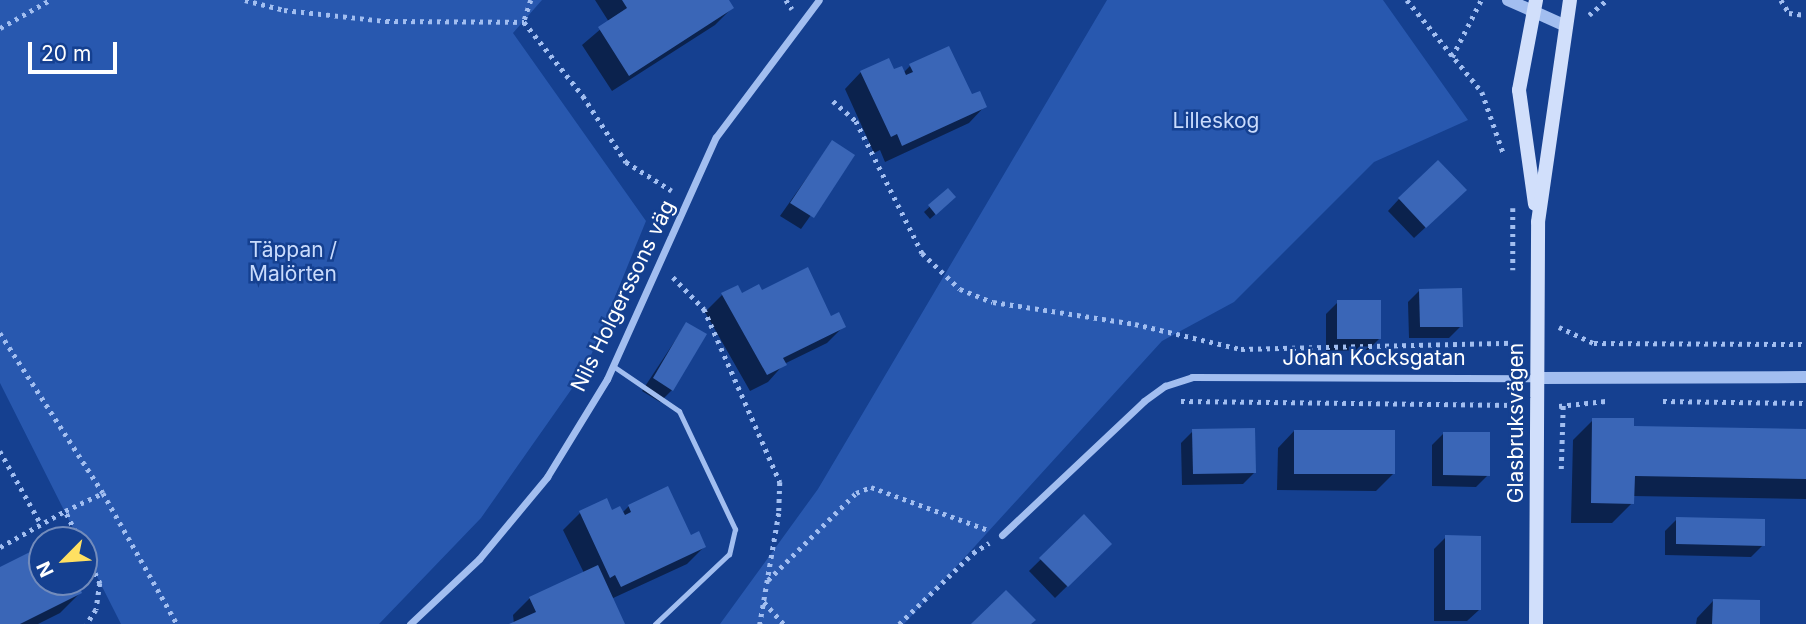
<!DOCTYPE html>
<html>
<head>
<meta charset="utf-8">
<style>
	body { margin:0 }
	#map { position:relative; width:1806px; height:624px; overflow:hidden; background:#154090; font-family:Inter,sans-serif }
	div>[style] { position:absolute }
	.green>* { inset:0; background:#2858af }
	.shadow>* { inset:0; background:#0007 }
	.building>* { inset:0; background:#3a66b7 }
	.path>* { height:4.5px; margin-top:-2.25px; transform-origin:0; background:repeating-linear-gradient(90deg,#a2bef0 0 3.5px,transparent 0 8.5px) }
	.service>* { height:5px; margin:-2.5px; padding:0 2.5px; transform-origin:2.5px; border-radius:2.5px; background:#a2bef0 }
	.minor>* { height:7px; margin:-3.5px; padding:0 3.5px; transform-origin:3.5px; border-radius:3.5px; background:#a2bef0 }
	.tertiary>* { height:12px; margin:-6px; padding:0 6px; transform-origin:6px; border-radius:6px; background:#a2bef0 }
	.secondary>* { height:14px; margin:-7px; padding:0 7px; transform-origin:7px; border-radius:7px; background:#d1dffb }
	span { translate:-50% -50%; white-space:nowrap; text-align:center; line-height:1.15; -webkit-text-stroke:5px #154090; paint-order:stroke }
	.park-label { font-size:21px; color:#c9dbfc }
	.street-label { font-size:21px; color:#fff }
	.north { position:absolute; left:28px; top:526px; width:70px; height:70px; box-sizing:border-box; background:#154090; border:2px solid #738cbc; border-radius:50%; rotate:245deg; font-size:19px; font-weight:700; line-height:28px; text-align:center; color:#fff }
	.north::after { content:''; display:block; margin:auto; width:24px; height:32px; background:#ffe062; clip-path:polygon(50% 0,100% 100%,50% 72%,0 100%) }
	.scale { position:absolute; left:28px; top:42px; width:89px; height:32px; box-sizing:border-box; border:4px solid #fff; border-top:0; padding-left:9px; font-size:21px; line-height:24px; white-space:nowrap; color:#fff; -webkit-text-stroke:5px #154090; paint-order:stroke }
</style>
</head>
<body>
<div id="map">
	<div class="green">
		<div style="clip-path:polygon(0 0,542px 0,513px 33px,646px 221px,585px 370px,481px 518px,379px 624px,121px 624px,84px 551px,84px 540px,79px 540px,0 383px)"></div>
		<div style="clip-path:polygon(1107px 0,1383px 0,1468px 120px,1374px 162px,1234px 302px,1162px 341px,904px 624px,720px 624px,818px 489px)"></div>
	</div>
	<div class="shadow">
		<div style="clip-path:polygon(595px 0,727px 0,732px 8px,715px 25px,612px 91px,582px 45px,609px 22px)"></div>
		<div style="clip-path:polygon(910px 66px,985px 106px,969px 123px,885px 162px,880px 150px,874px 153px,845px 89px,861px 72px,903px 73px)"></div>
		<div style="clip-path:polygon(832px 142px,853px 156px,801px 229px,780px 216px)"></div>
		<div style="clip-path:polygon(948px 190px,948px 203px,930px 219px,924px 212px)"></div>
		<div style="clip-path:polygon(1399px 199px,1453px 202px,1414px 238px,1388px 211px)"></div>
		<div style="clip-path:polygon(1420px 290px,1461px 326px,1449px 338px,1409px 338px,1408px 302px)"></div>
		<div style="clip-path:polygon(722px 295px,741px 295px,831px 318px,844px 326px,827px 343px,784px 364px,768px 382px,750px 391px,705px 312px)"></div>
		<div style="clip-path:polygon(1338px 302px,1379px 339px,1368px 350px,1326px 351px,1326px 314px)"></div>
		<div style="clip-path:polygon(686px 324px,672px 390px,660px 402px,642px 391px)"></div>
		<div style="clip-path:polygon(1593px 420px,1633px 428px,1806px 431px,1806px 499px,1633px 496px,1632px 503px,1612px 523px,1571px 523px,1573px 440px)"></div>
		<div style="clip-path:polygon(1193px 431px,1254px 473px,1243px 484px,1182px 485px,1181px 443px)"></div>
		<div style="clip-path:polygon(1294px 431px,1393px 474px,1376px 491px,1277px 490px,1278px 448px)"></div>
		<div style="clip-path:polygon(1444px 433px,1488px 475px,1476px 487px,1432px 486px,1432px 445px)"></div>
		<div style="clip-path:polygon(629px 506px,704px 547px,687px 564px,611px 599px,623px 624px,514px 624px,513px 615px,530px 598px,584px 573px,563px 530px,580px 513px,622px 513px)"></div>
		<div style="clip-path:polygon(1084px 517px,1110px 544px,1055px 598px,1029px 571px)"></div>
		<div style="clip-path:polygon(1677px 519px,1763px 545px,1751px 557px,1665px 555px,1665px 531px)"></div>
		<div style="clip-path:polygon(1446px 537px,1479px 610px,1467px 621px,1434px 621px,1434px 549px)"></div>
		<div style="clip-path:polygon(42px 548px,42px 582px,75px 582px,80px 593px,60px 613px,38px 624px,0 624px,0 569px)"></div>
		<div style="clip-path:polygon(1713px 601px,1758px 624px,1696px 624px,1697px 618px)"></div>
	</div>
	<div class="building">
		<div style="clip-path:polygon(622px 0,729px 0,734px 8px,629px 76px,598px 27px,627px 8px)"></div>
		<div style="clip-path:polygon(949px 46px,972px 94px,980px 91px,987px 107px,902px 146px,897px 134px,891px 137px,860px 71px,889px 58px,894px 69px,902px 66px,906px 75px,913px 72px,909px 64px)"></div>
		<div style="clip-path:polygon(832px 140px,855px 155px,814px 218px,790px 203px)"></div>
		<div style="clip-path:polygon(1438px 160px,1467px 190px,1426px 228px,1398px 198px)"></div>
		<div style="clip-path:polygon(948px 188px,956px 197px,936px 215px,928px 205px)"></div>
		<div style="clip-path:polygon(808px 267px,831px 316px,839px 312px,846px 327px,783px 358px,787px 365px,767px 375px,721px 293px,738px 285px,742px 293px,759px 284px,762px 290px)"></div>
		<div style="clip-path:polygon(1462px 288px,1463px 327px,1420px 327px,1419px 289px)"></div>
		<div style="clip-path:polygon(1337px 300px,1381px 300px,1381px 339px,1337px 339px)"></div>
		<div style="clip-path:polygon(686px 322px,707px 334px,673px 391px,653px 378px)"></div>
		<div style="clip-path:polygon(1592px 418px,1634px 418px,1634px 426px,1806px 429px,1806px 479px,1635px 476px,1634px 504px,1591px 503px)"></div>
		<div style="clip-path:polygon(1255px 428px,1256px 473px,1193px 474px,1192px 429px)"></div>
		<div style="clip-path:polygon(1294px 430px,1395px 430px,1395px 474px,1294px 474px)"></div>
		<div style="clip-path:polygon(1443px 432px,1490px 432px,1490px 476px,1443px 475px)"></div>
		<div style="clip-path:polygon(668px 486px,691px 535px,699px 531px,706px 547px,621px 587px,615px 575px,610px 578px,579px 511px,607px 498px,612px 510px,620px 506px,625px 515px,631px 512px,628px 505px)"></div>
		<div style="clip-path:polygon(1084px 514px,1112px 544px,1068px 587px,1039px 558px)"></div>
		<div style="clip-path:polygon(1676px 517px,1765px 519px,1765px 546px,1676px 544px)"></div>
		<div style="clip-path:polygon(1445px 535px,1481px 536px,1481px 610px,1445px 610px)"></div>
		<div style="clip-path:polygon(42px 546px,42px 582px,77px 582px,82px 593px,20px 624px,0 624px,0 567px)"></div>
		<div style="clip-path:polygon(598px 565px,625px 624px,509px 624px,536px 612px,529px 597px)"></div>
		<div style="clip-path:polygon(1006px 590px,1036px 620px,1031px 624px,971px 624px)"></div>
		<div style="clip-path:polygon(1713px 599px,1760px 600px,1760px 624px,1712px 624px)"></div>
	</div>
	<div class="path">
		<div style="left:245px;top:0;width:40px;rotate:14.4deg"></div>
		<div style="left:284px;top:10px;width:103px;rotate:6.2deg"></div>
		<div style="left:386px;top:21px;width:138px;rotate:0.4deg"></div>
		<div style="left:531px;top:0;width:23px;rotate:108deg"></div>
		<div style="left:524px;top:22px;width:95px;rotate:51.4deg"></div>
		<div style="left:583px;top:96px;width:79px;rotate:56.9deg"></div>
		<div style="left:626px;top:162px;width:54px;rotate:32.2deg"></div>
		<div style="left:786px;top:0;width:11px;rotate:56deg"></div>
		<div style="left:1407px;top:0;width:119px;rotate:50.8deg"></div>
		<div style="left:1482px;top:92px;width:64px;rotate:70.7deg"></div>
		<div style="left:1781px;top:0;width:15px;rotate:58deg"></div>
		<div style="left:1789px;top:13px;width:17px;rotate:7deg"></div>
		<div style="left:1589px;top:15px;width:23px;rotate:-40deg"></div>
		<div style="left:0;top:28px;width:57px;rotate:-29.2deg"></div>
		<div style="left:1452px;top:57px;width:64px;rotate:-63deg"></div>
		<div style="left:833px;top:101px;width:30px;rotate:41deg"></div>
		<div style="left:856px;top:121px;width:148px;rotate:63.4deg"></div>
		<div style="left:922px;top:253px;width:52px;rotate:43.5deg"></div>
		<div style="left:960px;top:289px;width:35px;rotate:22deg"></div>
		<div style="left:993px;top:302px;width:144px;rotate:8.8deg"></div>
		<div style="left:1135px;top:324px;width:109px;rotate:13.3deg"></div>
		<div style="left:1241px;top:349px;width:272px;rotate:-1.3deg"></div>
		<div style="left:1513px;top:208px;width:62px;rotate:90deg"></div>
		<div style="left:673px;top:277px;width:45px;rotate:45.9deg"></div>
		<div style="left:704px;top:309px;width:189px;rotate:66.3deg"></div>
		<div style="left:780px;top:482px;width:31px;rotate:92deg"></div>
		<div style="left:779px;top:513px;width:113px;rotate:99.7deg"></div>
		<div style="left:1559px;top:327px;width:38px;rotate:25deg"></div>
		<div style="left:1594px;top:343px;width:212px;rotate:0.3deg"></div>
		<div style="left:0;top:333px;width:190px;rotate:57.2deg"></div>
		<div style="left:103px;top:493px;width:150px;rotate:60.5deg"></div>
		<div style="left:1181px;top:401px;width:334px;rotate:0.7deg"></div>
		<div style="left:1663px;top:401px;width:143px;rotate:0.8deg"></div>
		<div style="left:1559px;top:406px;width:47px;rotate:-6.1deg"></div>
		<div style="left:0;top:451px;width:84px;rotate:60.7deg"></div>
		<div style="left:1561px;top:469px;width:65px;rotate:-88.2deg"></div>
		<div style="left:79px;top:540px;width:32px;rotate:-116deg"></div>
		<div style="left:65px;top:511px;width:42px;rotate:-25.3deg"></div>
		<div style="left:0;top:547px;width:74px;rotate:-29deg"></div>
		<div style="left:84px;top:550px;width:37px;rotate:64deg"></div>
		<div style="left:100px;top:583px;width:27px;rotate:98deg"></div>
		<div style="left:96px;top:610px;width:17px;rotate:123deg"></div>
		<div style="left:768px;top:580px;width:124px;rotate:-44.7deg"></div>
		<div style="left:856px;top:493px;width:16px;rotate:-22deg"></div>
		<div style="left:871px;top:487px;width:125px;rotate:20.2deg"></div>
		<div style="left:764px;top:602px;width:30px;rotate:48deg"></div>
		<div style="left:899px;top:624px;width:103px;rotate:-43.8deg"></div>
		<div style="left:973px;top:553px;width:19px;rotate:-32deg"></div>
	</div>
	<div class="service">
		<div style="left:613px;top:366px;width:80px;rotate:34.3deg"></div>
		<div style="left:679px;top:411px;width:131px;rotate:64.6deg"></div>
		<div style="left:735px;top:529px;width:26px;rotate:103deg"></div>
		<div style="left:729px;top:554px;width:102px;rotate:136.6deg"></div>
	</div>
	<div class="minor">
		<div style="left:1002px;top:535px;width:195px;rotate:-43.3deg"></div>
		<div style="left:1144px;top:401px;width:26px;rotate:-36deg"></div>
		<div style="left:1165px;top:386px;width:28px;rotate:-18deg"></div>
		<div style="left:1192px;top:377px;width:345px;rotate:0.2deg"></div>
		<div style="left:410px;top:624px;width:95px;rotate:-43.3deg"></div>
		<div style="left:479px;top:559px;width:107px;rotate:-50.3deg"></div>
		<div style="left:547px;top:477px;width:115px;rotate:-58.5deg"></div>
		<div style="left:607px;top:379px;width:265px;rotate:-65.8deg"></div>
		<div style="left:716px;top:137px;width:171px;rotate:-53.1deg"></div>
	</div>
	<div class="tertiary">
		<div style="left:1508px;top:0;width:61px;rotate:24.1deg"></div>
		<div style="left:1538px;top:378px;width:268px;rotate:-0.2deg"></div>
	</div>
	<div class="secondary">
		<div style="left:1535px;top:204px;width:115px;rotate:-98deg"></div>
		<div style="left:1519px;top:90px;width:92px;rotate:-79.3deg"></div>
		<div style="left:1536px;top:624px;width:402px;rotate:-89.7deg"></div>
		<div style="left:1538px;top:222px;width:224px;rotate:-81.8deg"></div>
	</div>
	<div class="park-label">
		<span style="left:1216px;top:121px">Lilleskog</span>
		<span style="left:293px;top:262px">Täppan /<br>Malörten</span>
	</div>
	<div class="street-label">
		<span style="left:623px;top:296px;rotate:-64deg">Nils Holgerssons väg</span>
		<span style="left:1374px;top:358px">Johan Kocksgatan</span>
		<span style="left:1516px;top:423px;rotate:-90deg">Glasbruksvägen</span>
	</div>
	<div class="north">N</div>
	<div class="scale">20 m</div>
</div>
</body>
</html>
